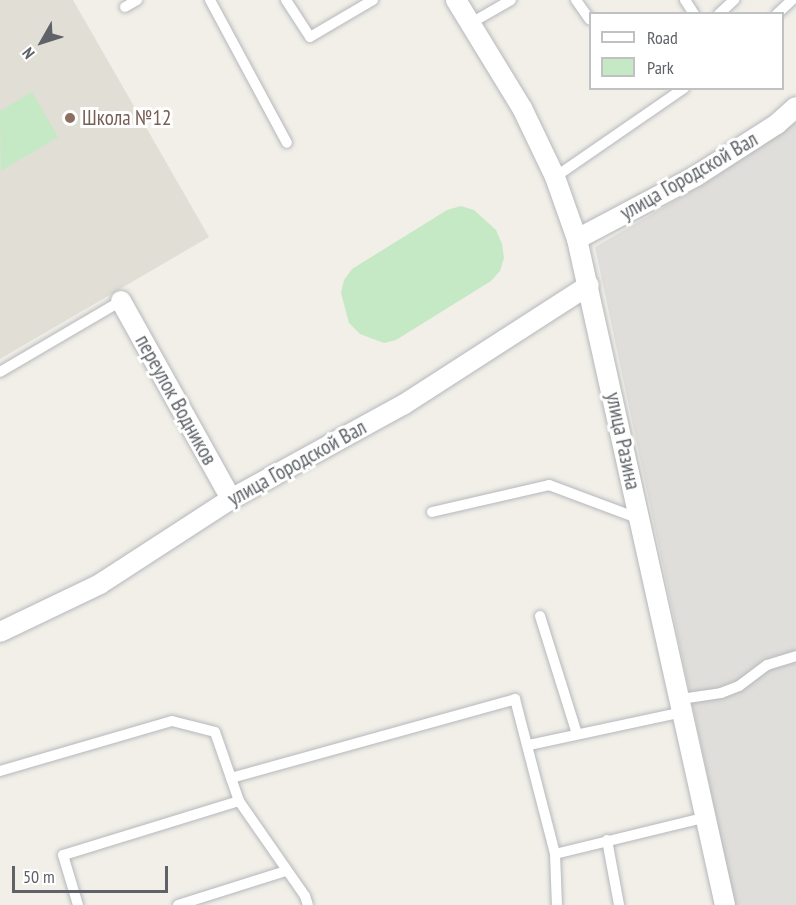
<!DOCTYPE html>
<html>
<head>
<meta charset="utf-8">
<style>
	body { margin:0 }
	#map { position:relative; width:796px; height:905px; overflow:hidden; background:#f1efe8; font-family:"PT Sans Narrow",sans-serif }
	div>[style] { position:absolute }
	.industrial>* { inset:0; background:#e0deda }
	.education>* { inset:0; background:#e1ded6 }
	.green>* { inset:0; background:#c5e8c5 }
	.roads { filter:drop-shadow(0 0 2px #b5b8bc) drop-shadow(0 0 2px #b5b8bc) }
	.service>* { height:10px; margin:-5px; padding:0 5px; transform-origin:5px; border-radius:5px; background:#fff }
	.minor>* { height:20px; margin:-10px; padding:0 10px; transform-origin:10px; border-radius:10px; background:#fff }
	.dots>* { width:16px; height:16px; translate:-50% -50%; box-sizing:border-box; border:3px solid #fff; border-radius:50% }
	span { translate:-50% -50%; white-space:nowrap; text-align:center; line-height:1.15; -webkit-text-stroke:6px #fff; paint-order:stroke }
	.education-label { font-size:21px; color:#785e54 }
	.left { translate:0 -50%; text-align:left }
	.street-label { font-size:21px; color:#5f6368 }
	.legend { position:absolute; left:589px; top:12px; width:195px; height:78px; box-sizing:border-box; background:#fff; border:2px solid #bfc1c3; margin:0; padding:8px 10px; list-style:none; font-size:18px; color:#5f6368 }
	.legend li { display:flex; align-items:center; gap:12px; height:30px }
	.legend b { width:30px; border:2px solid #bfc1c3 }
	.north { position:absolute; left:12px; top:12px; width:60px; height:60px; -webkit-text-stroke:4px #fff; paint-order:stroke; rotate:231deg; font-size:16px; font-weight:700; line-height:24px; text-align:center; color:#5f6368 }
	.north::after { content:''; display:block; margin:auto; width:21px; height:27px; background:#5f6368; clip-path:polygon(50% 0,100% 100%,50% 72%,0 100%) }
	.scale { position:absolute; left:12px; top:866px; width:156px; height:27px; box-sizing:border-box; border:3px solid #5f6368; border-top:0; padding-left:8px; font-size:18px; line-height:21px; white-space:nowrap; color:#5f6368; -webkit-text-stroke:4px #fff; paint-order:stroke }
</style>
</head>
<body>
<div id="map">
	<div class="industrial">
		<div style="clip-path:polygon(796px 122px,796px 905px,735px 905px,595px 247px,704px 184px)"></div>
	</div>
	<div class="education">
		<div style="clip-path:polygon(0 0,73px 0,209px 237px,0 359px)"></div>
	</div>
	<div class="green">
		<div style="clip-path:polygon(32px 92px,58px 137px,1px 171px,0 111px)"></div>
		<div style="clip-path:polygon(461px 206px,474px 210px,496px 230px,502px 244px,504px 258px,500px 271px,491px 281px,396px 340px,384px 343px,360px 334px,349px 323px,341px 293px,344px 280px,352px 269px,447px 210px)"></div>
	</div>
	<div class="roads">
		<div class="service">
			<div style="left:210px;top:0;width:162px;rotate:61.7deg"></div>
			<div style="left:286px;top:0;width:44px;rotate:57deg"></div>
			<div style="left:310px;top:37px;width:73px;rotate:-30.4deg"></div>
			<div style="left:576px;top:0;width:24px;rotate:55deg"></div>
			<div style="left:685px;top:0;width:17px;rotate:57deg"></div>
			<div style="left:125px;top:7px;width:14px;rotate:-30deg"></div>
			<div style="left:719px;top:14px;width:21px;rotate:-43deg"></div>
			<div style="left:777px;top:14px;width:21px;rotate:-43deg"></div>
			<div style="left:471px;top:23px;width:46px;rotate:-29.9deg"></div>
			<div style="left:555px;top:177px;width:157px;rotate:-34.6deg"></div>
			<div style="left:0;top:372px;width:140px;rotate:-30.4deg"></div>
			<div style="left:432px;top:512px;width:120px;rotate:-13deg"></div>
			<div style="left:549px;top:485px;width:97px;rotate:20.5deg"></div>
			<div style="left:540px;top:616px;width:124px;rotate:72.6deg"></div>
			<div style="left:681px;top:699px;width:40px;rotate:-8.5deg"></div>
			<div style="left:721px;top:693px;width:19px;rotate:-21deg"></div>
			<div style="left:739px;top:686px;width:35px;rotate:-37deg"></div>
			<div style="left:767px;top:665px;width:30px;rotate:-17deg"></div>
			<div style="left:529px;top:745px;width:157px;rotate:-12.1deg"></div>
			<div style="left:0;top:771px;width:179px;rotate:-16.2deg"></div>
			<div style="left:172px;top:721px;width:44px;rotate:14.3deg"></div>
			<div style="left:215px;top:732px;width:73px;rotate:70.8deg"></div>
			<div style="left:239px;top:801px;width:184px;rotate:162.9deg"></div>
			<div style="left:63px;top:855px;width:52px;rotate:73.3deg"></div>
			<div style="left:231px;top:778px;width:295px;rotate:-15.5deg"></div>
			<div style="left:515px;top:699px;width:160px;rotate:75.5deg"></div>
			<div style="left:555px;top:854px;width:156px;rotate:-13.7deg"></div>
			<div style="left:239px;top:801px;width:116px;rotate:55.2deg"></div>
			<div style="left:305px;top:896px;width:9px;rotate:72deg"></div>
			<div style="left:607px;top:840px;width:66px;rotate:79.5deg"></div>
			<div style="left:555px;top:854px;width:51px;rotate:87.8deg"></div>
			<div style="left:178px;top:905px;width:113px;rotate:-17.5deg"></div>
		</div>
		<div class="minor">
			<div style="left:456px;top:0;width:127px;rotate:58.6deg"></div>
			<div style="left:522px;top:108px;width:76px;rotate:64.4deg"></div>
			<div style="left:555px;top:177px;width:66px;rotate:70.5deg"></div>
			<div style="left:577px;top:239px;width:682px;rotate:77.47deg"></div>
			<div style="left:577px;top:239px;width:135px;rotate:-27.9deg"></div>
			<div style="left:696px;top:176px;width:96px;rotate:-32.7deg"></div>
			<div style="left:777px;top:124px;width:25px;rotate:-42deg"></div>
			<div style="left:121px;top:301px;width:227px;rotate:60.9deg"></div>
			<div style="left:0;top:632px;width:111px;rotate:-25.6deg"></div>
			<div style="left:100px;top:584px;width:156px;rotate:-33deg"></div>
			<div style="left:231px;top:499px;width:196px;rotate:-28.7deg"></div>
			<div style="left:403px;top:405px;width:221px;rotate:-32.8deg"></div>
		</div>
	</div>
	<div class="dots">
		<div style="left:70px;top:118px;background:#8d6e63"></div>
	</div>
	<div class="education-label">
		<span class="left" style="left:82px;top:118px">Школа №12</span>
	</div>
	<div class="street-label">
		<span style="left:689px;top:176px;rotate:-30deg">улица Городской Вал</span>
		<span style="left:176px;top:400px;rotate:61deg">переулок Водников</span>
		<span style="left:623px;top:441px;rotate:78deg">улица Разина</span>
		<span style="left:297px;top:463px;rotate:-29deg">улица Городской Вал</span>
	</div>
	<ul class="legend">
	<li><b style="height:8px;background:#fff"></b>Road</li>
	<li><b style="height:16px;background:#c5e8c5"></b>Park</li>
	</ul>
	<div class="north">N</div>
	<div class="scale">50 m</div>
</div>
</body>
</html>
